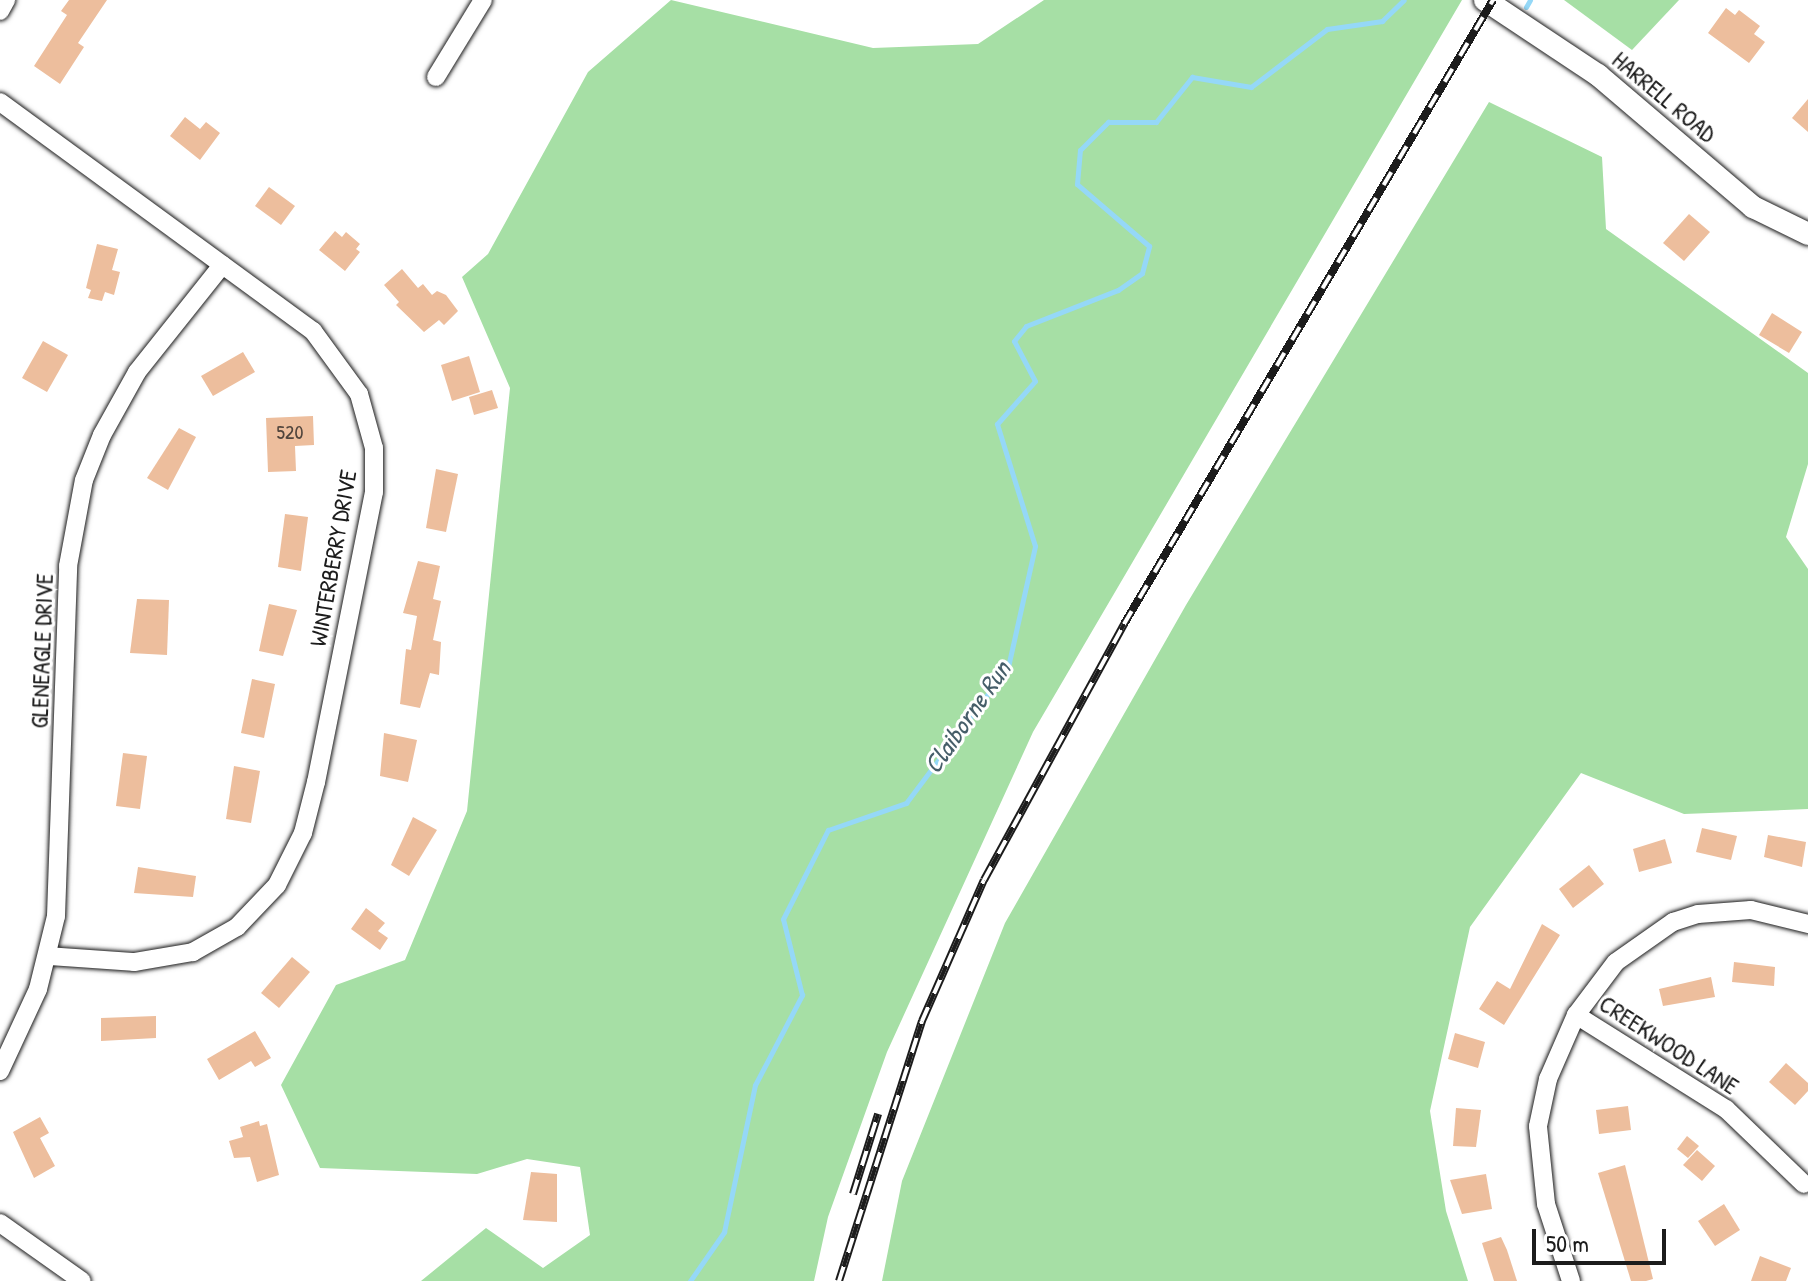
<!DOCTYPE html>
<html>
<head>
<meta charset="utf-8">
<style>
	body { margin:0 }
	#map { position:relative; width:1808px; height:1281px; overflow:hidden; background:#fff; font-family:"Patrick Hand",sans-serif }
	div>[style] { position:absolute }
	.green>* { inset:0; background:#a6dfa5 }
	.stream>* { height:5px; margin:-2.5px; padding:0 2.5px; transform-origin:2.5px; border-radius:2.5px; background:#95d8f7 }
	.building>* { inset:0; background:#edbe9d }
	.roads { filter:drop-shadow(0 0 2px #1c1c1c) drop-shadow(0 0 2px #1c1c1c) }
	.minor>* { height:18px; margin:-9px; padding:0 9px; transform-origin:9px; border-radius:9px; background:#fff }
	.tertiary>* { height:22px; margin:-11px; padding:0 11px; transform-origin:11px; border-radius:11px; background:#fff }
	.rail>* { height:8px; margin-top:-4px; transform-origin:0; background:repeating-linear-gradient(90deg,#fff 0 15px,#1c1c1c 0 30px); box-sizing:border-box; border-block:2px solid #1c1c1c }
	span { translate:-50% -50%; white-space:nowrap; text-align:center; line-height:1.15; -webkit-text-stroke:6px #fff; paint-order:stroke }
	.number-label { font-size:20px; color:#50443c }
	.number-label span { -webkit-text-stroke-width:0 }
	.street-label { font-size:24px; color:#1c1c1c }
	.water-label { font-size:26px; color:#465e69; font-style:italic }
	.scale { position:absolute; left:1532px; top:1229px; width:134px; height:36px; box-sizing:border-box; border:4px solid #1c1c1c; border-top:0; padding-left:10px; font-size:24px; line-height:28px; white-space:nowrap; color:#1c1c1c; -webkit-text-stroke:6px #fff; paint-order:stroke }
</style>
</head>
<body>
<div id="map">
	<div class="green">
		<div style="clip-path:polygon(671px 0,873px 48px,978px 44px,1044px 0,1462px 0,1033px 732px,887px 1052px,828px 1217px,814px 1281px,421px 1281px,486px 1228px,543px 1268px,590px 1235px,580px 1167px,527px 1159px,477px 1174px,320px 1168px,281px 1085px,336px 985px,405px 960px,467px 811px,510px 388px,462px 277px,488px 254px,588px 72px)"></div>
		<div style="clip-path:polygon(1564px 0,1679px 0,1632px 50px)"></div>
		<div style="clip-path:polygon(1489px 102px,1602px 157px,1606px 229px,1808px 373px,1808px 464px,1786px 537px,1808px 569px,1808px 809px,1684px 814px,1581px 773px,1470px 927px,1430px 1111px,1446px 1211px,1468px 1281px,882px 1281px,902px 1181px,1005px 923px,1186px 605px)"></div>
	</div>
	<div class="stream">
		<div style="left:1526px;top:7px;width:8px;rotate:-60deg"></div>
		<div style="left:690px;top:1281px;width:60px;rotate:-55.2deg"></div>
		<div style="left:724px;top:1232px;width:150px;rotate:-78.1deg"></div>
		<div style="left:755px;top:1085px;width:102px;rotate:-62.4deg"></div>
		<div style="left:802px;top:995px;width:78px;rotate:-104deg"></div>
		<div style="left:783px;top:919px;width:100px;rotate:-63.2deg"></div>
		<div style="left:828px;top:830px;width:83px;rotate:-19.1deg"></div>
		<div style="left:906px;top:803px;width:170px;rotate:-53.1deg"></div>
		<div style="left:1008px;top:667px;width:124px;rotate:-77.4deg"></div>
		<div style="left:1035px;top:546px;width:128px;rotate:-107.3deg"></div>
		<div style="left:997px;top:424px;width:57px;rotate:-48.5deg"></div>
		<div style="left:1035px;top:381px;width:45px;rotate:-117.7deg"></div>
		<div style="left:1014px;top:341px;width:19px;rotate:-51deg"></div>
		<div style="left:1026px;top:326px;width:99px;rotate:-21.4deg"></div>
		<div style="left:1118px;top:290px;width:29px;rotate:-35deg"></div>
		<div style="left:1142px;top:273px;width:28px;rotate:-75deg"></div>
		<div style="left:1149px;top:246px;width:95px;rotate:-139.3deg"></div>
		<div style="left:1077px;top:184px;width:34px;rotate:-85deg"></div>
		<div style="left:1080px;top:150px;width:40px;rotate:-45deg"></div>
		<div style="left:1108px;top:122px;width:48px"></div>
		<div style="left:1156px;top:122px;width:58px;rotate:-51.3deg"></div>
		<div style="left:1192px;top:77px;width:60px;rotate:9.6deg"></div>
		<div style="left:1251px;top:87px;width:96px;rotate:-37.3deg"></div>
		<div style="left:1327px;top:29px;width:56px;rotate:-8.3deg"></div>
		<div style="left:1382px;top:21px;width:30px;rotate:-44deg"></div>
	</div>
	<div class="building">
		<div style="clip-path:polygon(69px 0,107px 0,78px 43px,84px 47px,60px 84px,34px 66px,67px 15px,61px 11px)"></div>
		<div style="clip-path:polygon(1726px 8px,1735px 15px,1739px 10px,1760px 26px,1754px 34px,1765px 42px,1749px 63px,1708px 33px)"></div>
		<div style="clip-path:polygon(1808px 99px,1808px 132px,1792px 118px)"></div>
		<div style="clip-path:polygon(185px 117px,200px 129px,206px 122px,220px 133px,200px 160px,170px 136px)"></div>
		<div style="clip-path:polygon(269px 187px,295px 206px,281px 225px,255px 206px)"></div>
		<div style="clip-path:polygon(1689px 214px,1710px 232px,1684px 261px,1663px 243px)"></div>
		<div style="clip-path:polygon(335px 231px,342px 237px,346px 232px,360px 244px,356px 249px,360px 252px,345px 271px,319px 250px)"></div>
		<div style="clip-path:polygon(97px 244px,118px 249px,112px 270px,120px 272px,114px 295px,105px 292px,102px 301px,88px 298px,91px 290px,86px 288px)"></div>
		<div style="clip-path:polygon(402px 269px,418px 288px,423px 284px,432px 295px,437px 291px,446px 295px,458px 311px,444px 325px,439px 320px,424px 332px,396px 305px,399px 302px,384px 285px)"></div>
		<div style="clip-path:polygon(1772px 313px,1802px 332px,1789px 353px,1759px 335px)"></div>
		<div style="clip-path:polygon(43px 341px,68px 355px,47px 392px,22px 378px)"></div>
		<div style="clip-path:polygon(243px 352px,255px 372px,213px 396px,201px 376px)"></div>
		<div style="clip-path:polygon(469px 356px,480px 392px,452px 401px,441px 365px)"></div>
		<div style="clip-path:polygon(492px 390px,498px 408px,474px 415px,469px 397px)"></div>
		<div style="clip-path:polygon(313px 416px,314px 445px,295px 446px,296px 471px,268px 472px,266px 418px)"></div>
		<div style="clip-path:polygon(179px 428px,196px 437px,168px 490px,147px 478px)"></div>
		<div style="clip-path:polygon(436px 469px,458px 474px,446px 532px,426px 528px)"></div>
		<div style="clip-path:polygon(285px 514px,308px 517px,301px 571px,278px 567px)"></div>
		<div style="clip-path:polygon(418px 561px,440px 566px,433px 599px,441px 601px,433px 640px,441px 642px,439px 675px,430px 673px,420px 708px,400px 704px,406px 649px,411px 650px,417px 616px,403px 613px)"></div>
		<div style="clip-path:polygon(137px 599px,169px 600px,167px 655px,130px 653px)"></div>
		<div style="clip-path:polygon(269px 604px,297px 610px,283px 656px,259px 651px)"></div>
		<div style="clip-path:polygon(252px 679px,275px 684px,264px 738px,241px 733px)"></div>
		<div style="clip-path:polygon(384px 733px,417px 740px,408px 782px,380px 776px)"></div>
		<div style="clip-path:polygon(123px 753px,147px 756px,140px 809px,116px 806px)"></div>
		<div style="clip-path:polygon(234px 766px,260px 771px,251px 823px,226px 819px)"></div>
		<div style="clip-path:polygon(413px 817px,437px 830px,409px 876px,391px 865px)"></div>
		<div style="clip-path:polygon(1702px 828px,1737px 836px,1731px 860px,1696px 852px)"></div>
		<div style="clip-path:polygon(1768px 835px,1806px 842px,1802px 867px,1764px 857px)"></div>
		<div style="clip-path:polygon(1665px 839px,1672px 863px,1639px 872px,1633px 849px)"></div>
		<div style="clip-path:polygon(1589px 865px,1604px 884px,1573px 908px,1559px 889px)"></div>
		<div style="clip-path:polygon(138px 867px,196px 876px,193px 897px,134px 893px)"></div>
		<div style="clip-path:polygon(366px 908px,385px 923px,378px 931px,388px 938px,380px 950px,351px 929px)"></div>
		<div style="clip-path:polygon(1542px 924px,1560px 935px,1504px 1025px,1479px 1009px,1497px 981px,1510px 989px)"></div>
		<div style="clip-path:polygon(292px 957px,310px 972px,279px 1008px,261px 993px)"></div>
		<div style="clip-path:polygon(1734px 962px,1775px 967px,1774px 986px,1732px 982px)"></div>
		<div style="clip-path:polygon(1711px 977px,1715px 997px,1663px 1006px,1659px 989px)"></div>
		<div style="clip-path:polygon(156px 1016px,156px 1038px,101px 1041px,101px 1018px)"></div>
		<div style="clip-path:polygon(255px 1031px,271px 1058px,255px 1067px,251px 1061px,219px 1080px,207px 1059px)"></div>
		<div style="clip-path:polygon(1455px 1033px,1485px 1042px,1478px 1068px,1448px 1059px)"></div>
		<div style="clip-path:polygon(1786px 1063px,1808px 1083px,1808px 1091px,1795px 1105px,1769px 1082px)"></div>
		<div style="clip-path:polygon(1628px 1106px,1631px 1130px,1599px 1134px,1596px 1110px)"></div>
		<div style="clip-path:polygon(1456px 1108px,1481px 1110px,1476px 1147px,1453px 1146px)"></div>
		<div style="clip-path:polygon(40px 1117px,49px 1133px,40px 1138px,55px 1166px,34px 1178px,13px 1132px)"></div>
		<div style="clip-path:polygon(259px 1121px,260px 1126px,267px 1124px,279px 1175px,257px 1182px,250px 1157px,234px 1158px,229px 1141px,243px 1137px,240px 1127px)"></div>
		<div style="clip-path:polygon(1687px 1136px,1699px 1146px,1688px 1158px,1677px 1149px)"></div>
		<div style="clip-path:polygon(1697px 1150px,1715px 1166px,1702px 1181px,1683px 1165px)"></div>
		<div style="clip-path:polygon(1625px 1165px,1653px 1279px,1646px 1281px,1631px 1281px,1598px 1173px)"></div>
		<div style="clip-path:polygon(531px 1172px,557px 1174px,557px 1222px,523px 1220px)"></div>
		<div style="clip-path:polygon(1486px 1174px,1492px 1209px,1462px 1214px,1450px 1180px)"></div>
		<div style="clip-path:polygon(1724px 1204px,1740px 1230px,1715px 1246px,1698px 1221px)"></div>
		<div style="clip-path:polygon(1501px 1237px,1507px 1250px,1517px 1281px,1494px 1281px,1482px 1243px)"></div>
		<div style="clip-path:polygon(1760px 1256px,1791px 1268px,1786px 1281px,1751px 1281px)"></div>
	</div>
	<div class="roads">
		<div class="minor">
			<div style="left:0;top:11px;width:13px;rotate:-61deg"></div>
			<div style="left:436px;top:77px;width:90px;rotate:-58.6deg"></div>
			<div style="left:0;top:102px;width:388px;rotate:36.2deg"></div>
			<div style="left:313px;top:331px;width:78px;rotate:53.9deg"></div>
			<div style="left:359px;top:394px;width:56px;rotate:74.5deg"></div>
			<div style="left:374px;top:448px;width:44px;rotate:90deg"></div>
			<div style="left:374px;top:492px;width:296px;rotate:101.3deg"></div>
			<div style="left:316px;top:782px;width:53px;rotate:104.3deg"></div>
			<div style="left:303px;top:833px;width:58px;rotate:116.6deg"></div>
			<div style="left:277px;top:885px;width:58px;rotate:133.6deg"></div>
			<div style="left:237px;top:927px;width:51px;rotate:150.4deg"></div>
			<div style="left:193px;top:952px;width:60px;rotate:170.4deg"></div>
			<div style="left:134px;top:962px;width:86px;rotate:-176deg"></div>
			<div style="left:1576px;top:1015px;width:177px;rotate:32.1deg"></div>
			<div style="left:1726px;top:1109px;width:108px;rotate:43.9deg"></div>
			<div style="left:0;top:1071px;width:90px;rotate:-65.1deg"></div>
			<div style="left:38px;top:989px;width:75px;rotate:-76.1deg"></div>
			<div style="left:56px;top:916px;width:350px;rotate:-88deg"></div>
			<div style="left:68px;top:566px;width:87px;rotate:-79.5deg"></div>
			<div style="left:84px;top:480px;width:48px;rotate:-68.2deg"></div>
			<div style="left:102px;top:435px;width:72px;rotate:-60.9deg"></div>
			<div style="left:137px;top:372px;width:137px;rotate:-51.5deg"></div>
			<div style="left:0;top:1223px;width:100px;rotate:35.3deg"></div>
			<div style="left:1571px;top:1281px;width:81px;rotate:-108deg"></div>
			<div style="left:1546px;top:1204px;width:78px;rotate:-95.9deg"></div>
			<div style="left:1538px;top:1126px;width:48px;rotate:-78deg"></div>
			<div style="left:1548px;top:1079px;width:70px;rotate:-66.4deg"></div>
			<div style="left:1576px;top:1015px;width:66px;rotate:-53deg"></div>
			<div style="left:1616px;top:962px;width:70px;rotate:-35.1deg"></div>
			<div style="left:1673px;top:922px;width:26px;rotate:-18deg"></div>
			<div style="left:1698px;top:914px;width:53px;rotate:-4.3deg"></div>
			<div style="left:1751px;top:910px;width:59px;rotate:13.8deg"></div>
		</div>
		<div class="tertiary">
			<div style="left:1485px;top:0;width:136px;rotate:33.6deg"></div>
			<div style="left:1598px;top:75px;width:204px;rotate:40.4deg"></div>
			<div style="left:1753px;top:207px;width:61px;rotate:26.1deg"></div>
		</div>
	</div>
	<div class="rail">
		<div style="left:853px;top:1194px;width:84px;rotate:-72.6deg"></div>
		<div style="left:839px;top:1281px;width:273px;rotate:-72.3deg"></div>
		<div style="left:922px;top:1021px;width:154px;rotate:-66.3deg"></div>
		<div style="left:984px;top:880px;width:292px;rotate:-61.3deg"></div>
		<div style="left:1124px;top:624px;width:725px;rotate:-59.4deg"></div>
	</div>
	<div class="number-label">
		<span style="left:290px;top:431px">520</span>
	</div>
	<div class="street-label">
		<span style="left:1664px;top:97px;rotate:40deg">HARRELL ROAD</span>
		<span style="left:333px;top:558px;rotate:-80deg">WINTERBERRY DRIVE</span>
		<span style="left:42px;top:651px;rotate:-88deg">GLENEAGLE DRIVE</span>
		<span style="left:1669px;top:1045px;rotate:33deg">CREEKWOOD LANE</span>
	</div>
	<div class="water-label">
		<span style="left:967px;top:717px;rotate:-55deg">Claiborne Run</span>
	</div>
	<div class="scale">50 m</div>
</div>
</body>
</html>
